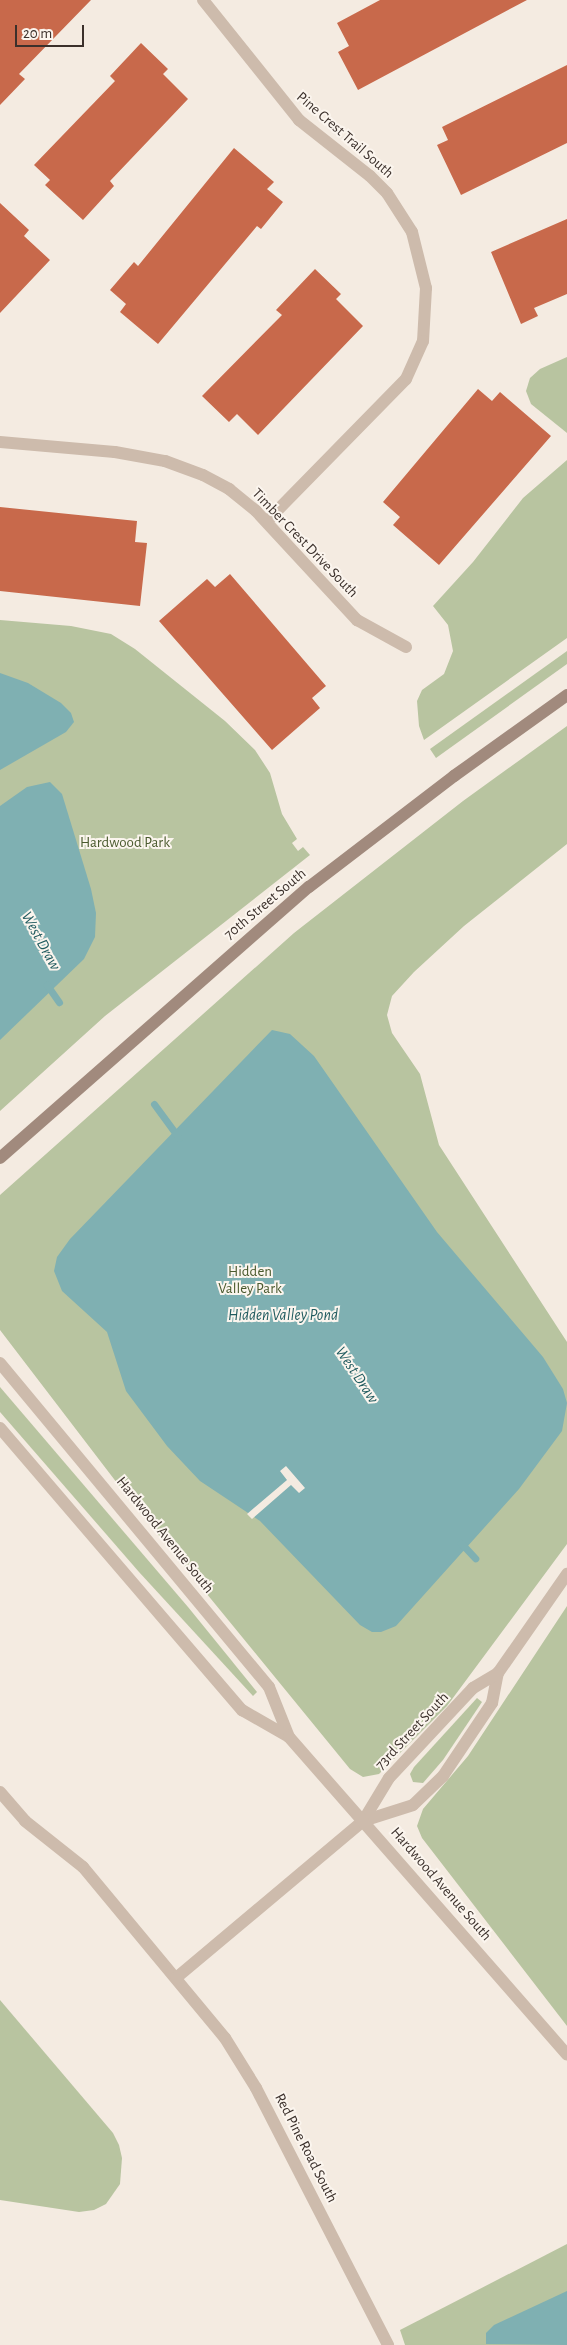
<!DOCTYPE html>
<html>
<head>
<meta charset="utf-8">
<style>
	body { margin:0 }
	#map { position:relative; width:567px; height:2345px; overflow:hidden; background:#f4ebe1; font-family:"Alegreya Sans",sans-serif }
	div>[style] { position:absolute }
	.green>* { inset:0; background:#b8c4a0 }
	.water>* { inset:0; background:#7fb0b2 }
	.pier>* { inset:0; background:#f4ebe1 }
	.stream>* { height:7px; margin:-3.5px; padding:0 3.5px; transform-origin:3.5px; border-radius:3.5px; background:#7fb0b2 }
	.building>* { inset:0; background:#c8694b }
	.minor>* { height:12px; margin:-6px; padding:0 6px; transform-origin:6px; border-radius:6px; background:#cdbbac }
	.tertiary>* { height:12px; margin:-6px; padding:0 6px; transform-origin:6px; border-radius:6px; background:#cdbbac }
	.secondary>* { height:12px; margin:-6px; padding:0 6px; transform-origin:6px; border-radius:6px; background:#a18a7d }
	span { translate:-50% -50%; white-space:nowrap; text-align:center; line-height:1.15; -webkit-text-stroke:4px #fbf5ee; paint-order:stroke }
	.street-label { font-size:15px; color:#3b302b }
	.park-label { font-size:15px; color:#4a5a2e }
	.water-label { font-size:16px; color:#1f5a5e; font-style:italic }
	.scale { position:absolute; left:15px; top:25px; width:69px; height:22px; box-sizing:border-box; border:2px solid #3b302b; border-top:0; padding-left:6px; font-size:15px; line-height:18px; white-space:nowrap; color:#3b302b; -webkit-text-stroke:4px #fbf5ee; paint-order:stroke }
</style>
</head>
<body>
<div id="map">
	<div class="green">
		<div style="clip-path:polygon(567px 357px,567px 433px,531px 404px,526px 391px,530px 378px,540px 369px)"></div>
		<div style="clip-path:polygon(567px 460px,567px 638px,424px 740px,419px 726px,417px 701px,422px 690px,444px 674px,453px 651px,448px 625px,433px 606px,473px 562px,523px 498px)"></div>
		<div style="clip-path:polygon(0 620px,71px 626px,111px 634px,135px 649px,225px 721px,255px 750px,270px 773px,282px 814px,297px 839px,292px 843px,298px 851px,303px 847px,310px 855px,105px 1016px,0 1111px)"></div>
		<div style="clip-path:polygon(567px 651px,567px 664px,436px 758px,430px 749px)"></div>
		<div style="clip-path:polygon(567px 726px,567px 844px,464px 926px,414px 972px,392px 996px,387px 1015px,392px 1033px,420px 1074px,439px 1145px,567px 1342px,567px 1544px,447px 1706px,379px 1774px,363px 1777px,350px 1769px,130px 1500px,0 1330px,0 1195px,294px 933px,463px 801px)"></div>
		<div style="clip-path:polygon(0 1387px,188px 1607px,257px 1692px,253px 1696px,139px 1572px,0 1412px)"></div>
		<div style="clip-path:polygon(567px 1606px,567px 2026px,422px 1838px,417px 1826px,423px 1809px,468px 1756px)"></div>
		<div style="clip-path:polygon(477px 1698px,482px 1702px,443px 1760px,423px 1783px,413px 1782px,410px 1774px,414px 1767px)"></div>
		<div style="clip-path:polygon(0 2000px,113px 2133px,119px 2145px,122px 2158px,120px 2184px,106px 2204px,94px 2210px,79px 2212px,0 2200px)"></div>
		<div style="clip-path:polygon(567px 2244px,567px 2345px,405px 2345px,400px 2330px)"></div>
	</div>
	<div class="water">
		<div style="clip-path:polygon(0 673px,28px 683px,61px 703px,71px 713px,74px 722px,66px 732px,0 770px)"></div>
		<div style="clip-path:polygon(50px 782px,62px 794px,91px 889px,96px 913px,95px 937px,84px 959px,0 1040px,0 806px,27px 787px)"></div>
		<div style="clip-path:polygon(272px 1030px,290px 1034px,314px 1056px,437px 1232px,543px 1357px,563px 1389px,567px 1403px,562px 1431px,519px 1489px,396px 1626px,381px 1632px,372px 1632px,360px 1625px,260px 1521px,200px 1481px,167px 1446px,126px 1391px,107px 1332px,62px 1291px,54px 1271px,57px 1257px,70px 1239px)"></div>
		<div style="clip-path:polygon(567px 2291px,567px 2345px,486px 2344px,486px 2333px,494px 2325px)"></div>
	</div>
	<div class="pier">
		<div style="clip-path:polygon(286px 1466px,305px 1488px,299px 1493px,291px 1485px,252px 1519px,247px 1514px,287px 1480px,280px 1471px)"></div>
	</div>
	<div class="stream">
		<div style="left:47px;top:985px;width:21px;rotate:55deg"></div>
		<div style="left:154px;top:1104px;width:42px;rotate:53.7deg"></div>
		<div style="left:461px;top:1543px;width:21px;rotate:47deg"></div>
	</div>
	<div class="building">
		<div style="clip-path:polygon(0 0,91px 0,19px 74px,25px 79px,0 105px)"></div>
		<div style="clip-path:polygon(380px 0,527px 0,358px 90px,338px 52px,349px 46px,337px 23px)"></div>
		<div style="clip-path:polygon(141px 43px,168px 69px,163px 74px,188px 99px,110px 181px,114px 186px,83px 220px,45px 185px,50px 180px,34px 165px,115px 81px,110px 76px)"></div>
		<div style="clip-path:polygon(567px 65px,567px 143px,461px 195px,437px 145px,448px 140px,442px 127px)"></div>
		<div style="clip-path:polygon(234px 148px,274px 182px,267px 189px,283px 202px,261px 229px,257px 226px,158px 344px,120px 312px,126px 304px,110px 290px,134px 262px,138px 266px)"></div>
		<div style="clip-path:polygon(0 203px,29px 230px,24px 236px,50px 260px,0 313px)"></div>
		<div style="clip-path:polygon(567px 219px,567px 294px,534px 308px,538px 316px,521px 324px,491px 252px)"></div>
		<div style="clip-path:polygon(315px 269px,341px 294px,336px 299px,363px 326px,258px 435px,237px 414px,229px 422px,202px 396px,282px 315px,276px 310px)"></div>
		<div style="clip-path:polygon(478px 389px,492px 401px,500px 392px,551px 436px,439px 565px,393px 525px,400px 517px,383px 502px)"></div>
		<div style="clip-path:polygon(0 507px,137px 521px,135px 542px,147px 543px,140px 606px,0 591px)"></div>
		<div style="clip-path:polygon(230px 574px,326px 686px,312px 698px,320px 708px,272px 750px,159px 621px,207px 579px,215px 587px)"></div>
	</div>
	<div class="minor">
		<div style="left:203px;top:0;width:154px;rotate:51.3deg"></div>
		<div style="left:299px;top:120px;width:90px;rotate:38.3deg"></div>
		<div style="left:370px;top:176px;width:24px;rotate:45deg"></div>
		<div style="left:387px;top:193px;width:46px;rotate:57.3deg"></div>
		<div style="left:412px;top:232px;width:58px;rotate:76deg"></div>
		<div style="left:426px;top:288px;width:53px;rotate:93.2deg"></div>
		<div style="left:423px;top:341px;width:42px;rotate:114.1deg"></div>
		<div style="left:406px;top:379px;width:199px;rotate:134.4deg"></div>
		<div style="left:0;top:442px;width:115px;rotate:5deg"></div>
		<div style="left:115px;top:452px;width:51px;rotate:10.2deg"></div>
		<div style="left:165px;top:461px;width:40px;rotate:20.2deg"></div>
		<div style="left:203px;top:475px;width:30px;rotate:28deg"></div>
		<div style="left:229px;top:489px;width:35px;rotate:39deg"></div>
		<div style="left:256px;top:511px;width:149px;rotate:47.2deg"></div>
		<div style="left:357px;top:620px;width:56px;rotate:28.9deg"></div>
		<div style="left:0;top:1792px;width:38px;rotate:49deg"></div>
		<div style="left:25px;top:1821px;width:74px;rotate:38.4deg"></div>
		<div style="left:83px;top:1867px;width:222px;rotate:50.3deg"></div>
		<div style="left:225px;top:2038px;width:59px;rotate:58.2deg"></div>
		<div style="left:256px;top:2088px;width:289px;rotate:62.8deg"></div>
		<div style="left:363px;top:1821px;width:52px;rotate:-17.7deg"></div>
		<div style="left:413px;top:1805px;width:42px;rotate:-44deg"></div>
		<div style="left:443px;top:1776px;width:88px;rotate:-56.1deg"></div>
		<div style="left:492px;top:1703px;width:31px;rotate:-79deg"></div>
		<div style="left:498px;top:1673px;width:121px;rotate:-55.1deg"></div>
		<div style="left:176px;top:1978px;width:244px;rotate:-40deg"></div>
		<div style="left:363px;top:1821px;width:50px;rotate:-58.8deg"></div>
		<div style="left:389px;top:1778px;width:123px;rotate:-47deg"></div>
		<div style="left:473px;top:1688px;width:29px;rotate:-31deg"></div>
	</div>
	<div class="tertiary">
		<div style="left:0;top:1363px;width:421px;rotate:50.3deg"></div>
		<div style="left:269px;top:1687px;width:54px;rotate:68.2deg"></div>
		<div style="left:0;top:1428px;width:372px;rotate:49.4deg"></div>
		<div style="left:242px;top:1710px;width:54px;rotate:29.9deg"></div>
		<div style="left:289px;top:1737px;width:422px;rotate:48.8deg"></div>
	</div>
	<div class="secondary">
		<div style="left:0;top:1158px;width:411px;rotate:-41.3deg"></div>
		<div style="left:309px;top:887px;width:183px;rotate:-37.4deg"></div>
		<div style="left:454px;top:776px;width:139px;rotate:-35.6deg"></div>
	</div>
	<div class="street-label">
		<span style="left:345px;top:135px;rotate:41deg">Pine Crest Trail South</span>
		<span style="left:305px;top:543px;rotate:46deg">Timber Crest Drive South</span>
		<span style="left:265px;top:904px;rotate:-40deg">70th Street South</span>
		<span style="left:165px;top:1535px;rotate:51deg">Hardwood Avenue South</span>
		<span style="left:412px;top:1731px;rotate:-47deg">73rd Street South</span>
		<span style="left:441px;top:1884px;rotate:49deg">Hardwood Avenue South</span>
		<span style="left:306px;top:2148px;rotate:63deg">Red Pine Road South</span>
	</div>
	<div class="park-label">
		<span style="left:125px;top:843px">Hardwood Park</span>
		<span style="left:250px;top:1280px">Hidden<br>Valley Park</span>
	</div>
	<div class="water-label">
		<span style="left:41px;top:941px;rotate:61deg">West Draw</span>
		<span style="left:283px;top:1315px">Hidden Valley Pond</span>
		<span style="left:357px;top:1375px;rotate:56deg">West Draw</span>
	</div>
	<div class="scale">20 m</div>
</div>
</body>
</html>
